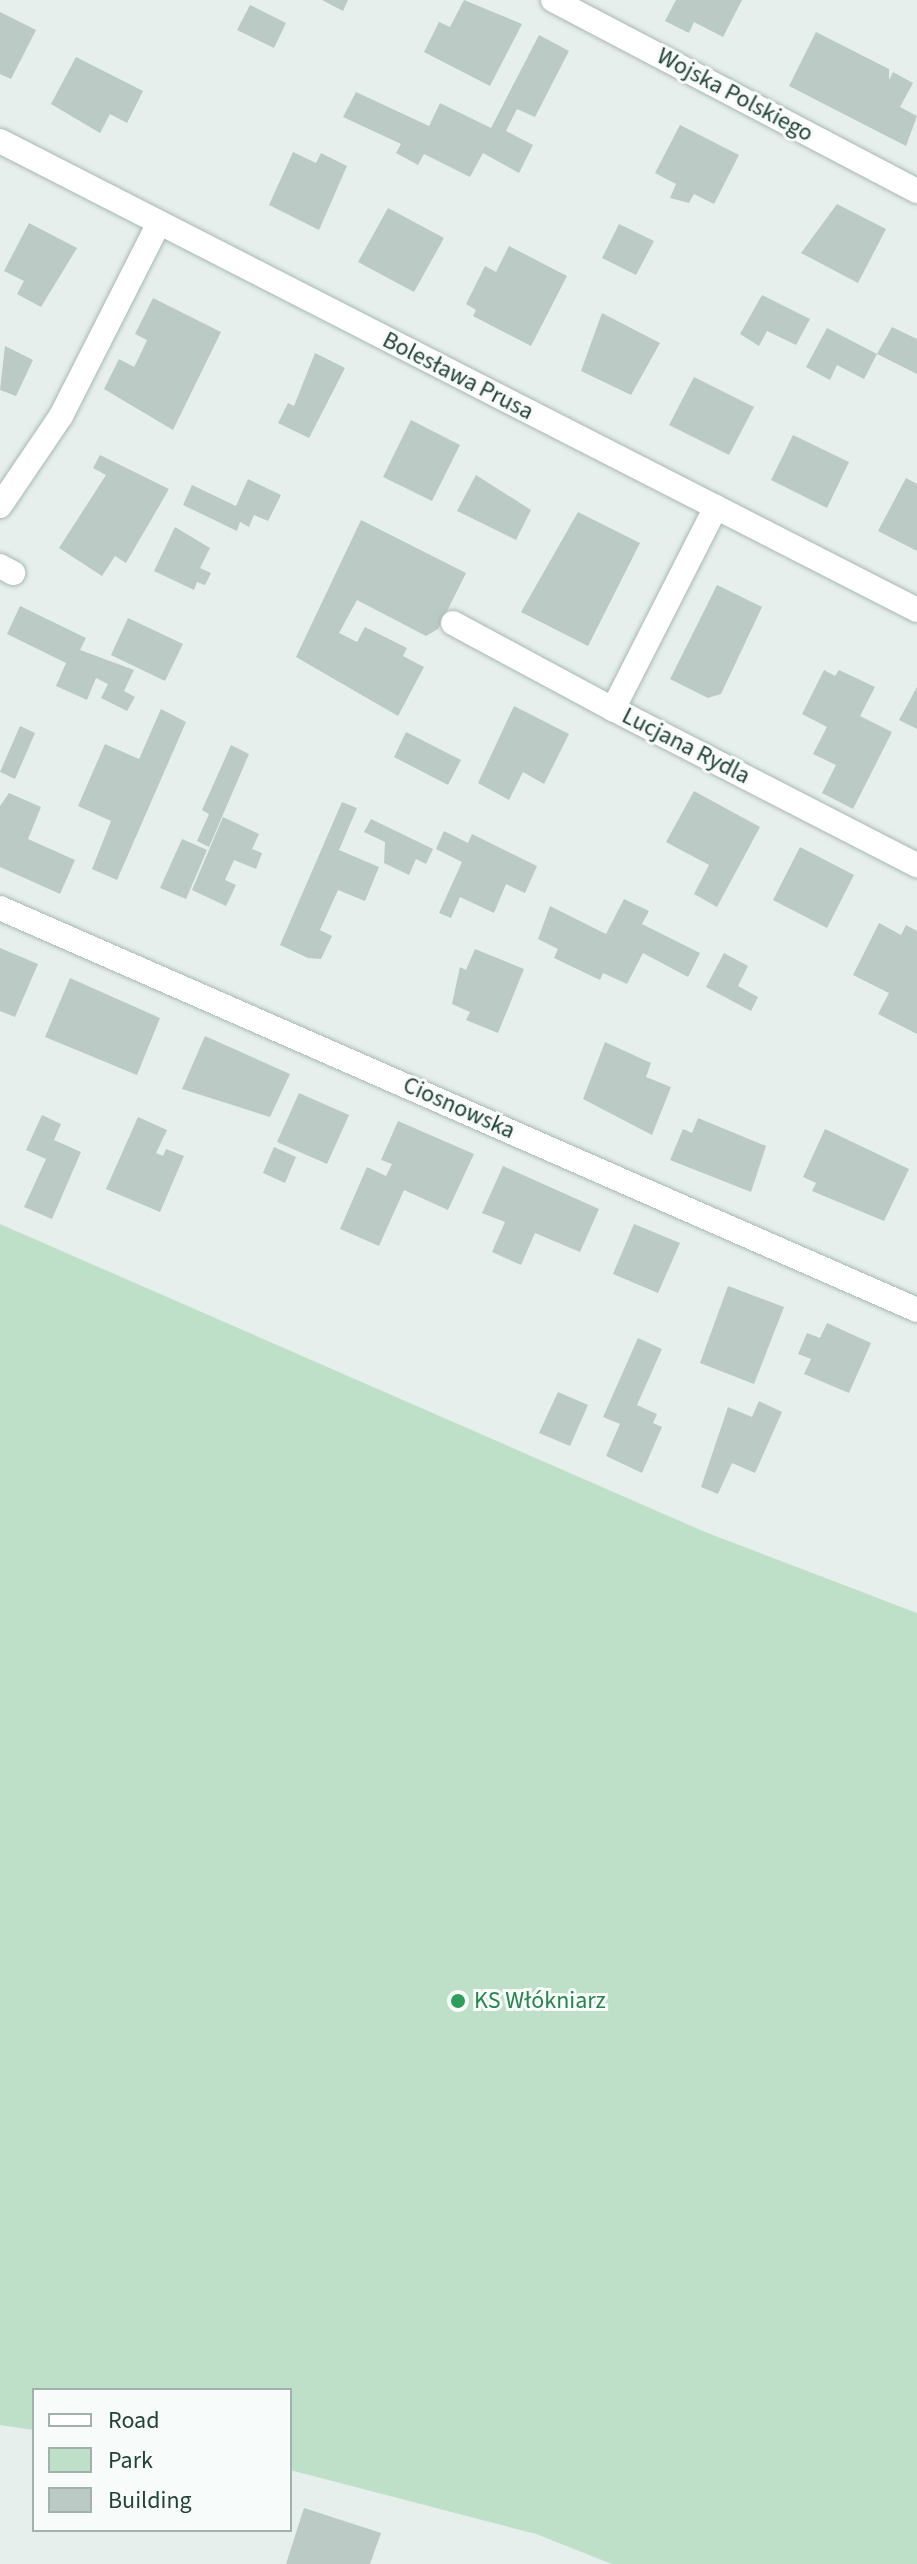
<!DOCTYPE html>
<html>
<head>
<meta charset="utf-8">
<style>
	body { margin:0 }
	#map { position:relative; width:917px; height:2564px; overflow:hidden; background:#e6efeb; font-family:"Source Sans 3",sans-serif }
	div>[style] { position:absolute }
	.green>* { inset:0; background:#bfe0c8 }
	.building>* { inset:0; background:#bbcac4 }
	.roads { filter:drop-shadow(0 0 2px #a8b8b2) drop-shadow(0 0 2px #a8b8b2) }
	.minor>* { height:24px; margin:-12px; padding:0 12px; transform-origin:12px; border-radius:12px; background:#fff }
	.dots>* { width:22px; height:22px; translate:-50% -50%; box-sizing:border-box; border:4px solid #f7fbf9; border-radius:50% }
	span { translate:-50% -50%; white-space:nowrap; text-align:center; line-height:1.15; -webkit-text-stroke:6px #f7fbf9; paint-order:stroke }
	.street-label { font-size:24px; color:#24423a }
	.leisure-label { font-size:24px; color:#27864d }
	.left { translate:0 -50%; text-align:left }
	.legend { position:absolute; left:32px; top:2388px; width:260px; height:144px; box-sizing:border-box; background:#f7fbf9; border:2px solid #a3b1ad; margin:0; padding:10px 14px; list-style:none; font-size:24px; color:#24423a }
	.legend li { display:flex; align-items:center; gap:16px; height:40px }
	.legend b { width:40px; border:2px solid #a3b1ad }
</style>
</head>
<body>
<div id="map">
	<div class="green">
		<div style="clip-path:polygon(0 1224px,705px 1532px,917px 1613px,917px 2564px,612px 2564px,536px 2534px,290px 2470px,290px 2390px,34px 2390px,34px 2430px,0 2425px)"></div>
	</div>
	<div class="building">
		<div style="clip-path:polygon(322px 0,348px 0,343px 11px)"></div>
		<div style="clip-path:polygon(464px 0,522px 24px,490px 86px,424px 52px,439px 22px,450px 27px)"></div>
		<div style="clip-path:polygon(676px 0,742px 0,723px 37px,694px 22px,689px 33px,665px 21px)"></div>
		<div style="clip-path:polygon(250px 5px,286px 23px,274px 48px,237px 30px)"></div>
		<div style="clip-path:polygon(0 12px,36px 30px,11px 79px,0 74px)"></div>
		<div style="clip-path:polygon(816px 32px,889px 69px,889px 80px,893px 72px,913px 83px,900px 107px,917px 116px,906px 146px,789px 86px)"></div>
		<div style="clip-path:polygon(539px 35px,569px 51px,535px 117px,517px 109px,506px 131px,533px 145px,519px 173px,483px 153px,470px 177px,424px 154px,418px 165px,396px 153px,401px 144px,343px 117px,356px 92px,429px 126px,440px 103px,491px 128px)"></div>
		<div style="clip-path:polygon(76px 57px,143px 91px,127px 123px,110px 114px,100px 133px,51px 104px)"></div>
		<div style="clip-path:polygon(680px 125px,739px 155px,714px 204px,694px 194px,689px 203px,670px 198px,676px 184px,655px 173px)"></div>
		<div style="clip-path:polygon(293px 152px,316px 163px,321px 153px,347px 166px,319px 230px,269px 205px)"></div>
		<div style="clip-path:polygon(837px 204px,886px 229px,858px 283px,801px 253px)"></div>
		<div style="clip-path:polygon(388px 208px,444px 238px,414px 292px,358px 262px)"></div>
		<div style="clip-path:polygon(29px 223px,77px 248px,41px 307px,17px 294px,24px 281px,4px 271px)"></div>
		<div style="clip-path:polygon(619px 224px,654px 241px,636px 275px,602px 258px)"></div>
		<div style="clip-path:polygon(509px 246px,567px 276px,531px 346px,473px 316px,476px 310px,466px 304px,485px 266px,496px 272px)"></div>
		<div style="clip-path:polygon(762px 295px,810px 319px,796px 345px,767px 331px,759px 346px,740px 334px)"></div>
		<div style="clip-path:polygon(153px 298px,221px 332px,173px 430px,104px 389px,119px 359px,134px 367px,141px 353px,147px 340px,135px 334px)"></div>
		<div style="clip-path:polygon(602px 313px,660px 343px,631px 395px,581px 371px)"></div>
		<div style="clip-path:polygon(892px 327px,917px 339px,917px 374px,877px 354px)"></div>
		<div style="clip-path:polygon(827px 328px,877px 354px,864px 379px,837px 365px,830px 380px,806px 367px)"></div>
		<div style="clip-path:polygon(5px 346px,33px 360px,16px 396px,0 390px)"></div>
		<div style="clip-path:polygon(315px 353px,345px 368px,309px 438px,278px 423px,288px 403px,294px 406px)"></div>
		<div style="clip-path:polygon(694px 377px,754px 407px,729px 455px,669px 425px)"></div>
		<div style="clip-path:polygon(411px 420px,460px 445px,432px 501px,383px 477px)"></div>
		<div style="clip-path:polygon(793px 435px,849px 462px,827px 508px,771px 480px)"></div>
		<div style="clip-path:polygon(100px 455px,169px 489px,126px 563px,115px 556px,102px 576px,59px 548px,106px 475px,93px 468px)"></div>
		<div style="clip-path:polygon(476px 475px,531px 510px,516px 540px,457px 511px)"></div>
		<div style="clip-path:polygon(906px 478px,917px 484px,917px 551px,878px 531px)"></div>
		<div style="clip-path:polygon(248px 479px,281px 495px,268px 521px,254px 515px,249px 527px,240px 522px,237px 531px,183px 505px,192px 485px,236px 506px)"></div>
		<div style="clip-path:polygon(578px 512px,640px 543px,588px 646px,521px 612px)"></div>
		<div style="clip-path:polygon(361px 520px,466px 573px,438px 629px,426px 636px,357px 600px,339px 633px,357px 642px,365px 627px,407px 648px,403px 656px,424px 667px,398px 716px,296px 657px)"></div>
		<div style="clip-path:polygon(175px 527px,210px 548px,200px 568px,211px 573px,205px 585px,197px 582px,194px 590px,154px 571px)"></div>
		<div style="clip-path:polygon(717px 585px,762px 607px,721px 694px,708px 698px,670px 679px)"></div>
		<div style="clip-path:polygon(20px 606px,86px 638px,80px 650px,134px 670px,124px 691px,135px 697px,127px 711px,101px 698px,108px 684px,96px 678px,87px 700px,56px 686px,66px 663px,7px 634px)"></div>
		<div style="clip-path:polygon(128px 618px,183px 644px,165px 681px,111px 655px)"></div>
		<div style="clip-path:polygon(824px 670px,835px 676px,839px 670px,875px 687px,860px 716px,892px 732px,853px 809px,822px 793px,836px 765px,813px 754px,827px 727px,802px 714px)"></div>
		<div style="clip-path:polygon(917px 687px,917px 729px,899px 720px)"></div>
		<div style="clip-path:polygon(514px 706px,569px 734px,544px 784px,523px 772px,509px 800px,478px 783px)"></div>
		<div style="clip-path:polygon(161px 709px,186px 722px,117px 880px,92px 869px,111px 821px,78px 806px,105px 744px,139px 759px)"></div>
		<div style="clip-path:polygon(20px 726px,35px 733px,15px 779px,0 772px)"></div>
		<div style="clip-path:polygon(406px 732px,461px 760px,448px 785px,394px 757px)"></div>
		<div style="clip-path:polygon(231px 745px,249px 754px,209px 847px,197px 841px,209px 814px,202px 810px)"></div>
		<div style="clip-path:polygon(694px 791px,760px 827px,717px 907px,694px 894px,709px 865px,666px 842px)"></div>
		<div style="clip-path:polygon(9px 793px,41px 807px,28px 839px,75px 860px,60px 894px,0 867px,0 806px)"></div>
		<div style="clip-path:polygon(342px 802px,357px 808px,339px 850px,379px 867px,365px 901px,338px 890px,320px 930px,332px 936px,321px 959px,308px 958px,280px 945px)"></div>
		<div style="clip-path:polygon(223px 817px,259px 834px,252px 849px,262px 853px,256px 869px,234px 860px,225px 880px,236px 885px,226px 906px,192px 890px)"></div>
		<div style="clip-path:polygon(371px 819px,433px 849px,426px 864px,416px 859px,409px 875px,384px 863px,385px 842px,364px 832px)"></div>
		<div style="clip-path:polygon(444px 831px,468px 843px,472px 834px,537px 866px,525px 893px,506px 884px,494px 913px,460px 897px,451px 918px,439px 913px,462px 862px,436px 849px)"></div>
		<div style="clip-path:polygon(182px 839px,207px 850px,186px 899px,160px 888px)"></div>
		<div style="clip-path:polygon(800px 847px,854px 875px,827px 928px,773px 900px)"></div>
		<div style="clip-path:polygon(624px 899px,649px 911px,642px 924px,700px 953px,688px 977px,643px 953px,627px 984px,603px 973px,600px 980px,554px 958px,558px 949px,538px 939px,550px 906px,606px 934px)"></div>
		<div style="clip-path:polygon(879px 923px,901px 935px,906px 925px,917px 931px,917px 1034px,878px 1014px,889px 993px,853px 975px)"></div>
		<div style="clip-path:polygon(0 948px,38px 964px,15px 1017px,0 1011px)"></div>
		<div style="clip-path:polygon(475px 949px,524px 969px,498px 1033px,466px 1020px,470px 1012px,452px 1004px,460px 967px,466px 970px)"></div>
		<div style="clip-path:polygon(724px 953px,748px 966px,738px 986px,758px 997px,751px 1011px,706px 987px)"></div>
		<div style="clip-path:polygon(70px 978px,160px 1018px,137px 1075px,45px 1037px)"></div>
		<div style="clip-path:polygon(205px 1036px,290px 1074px,270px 1117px,182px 1089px)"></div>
		<div style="clip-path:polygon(605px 1042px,651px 1063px,646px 1077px,671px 1087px,652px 1135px,583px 1099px)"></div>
		<div style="clip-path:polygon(299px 1093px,349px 1115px,327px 1164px,277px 1142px)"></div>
		<div style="clip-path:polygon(42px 1115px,61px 1124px,54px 1140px,81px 1152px,52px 1219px,24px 1207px,46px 1159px,26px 1150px)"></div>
		<div style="clip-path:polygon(138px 1117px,167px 1130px,156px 1153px,163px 1156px,166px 1149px,184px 1156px,160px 1212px,106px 1189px)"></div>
		<div style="clip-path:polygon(698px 1118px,766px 1146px,751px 1192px,670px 1160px,683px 1129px,692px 1133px)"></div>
		<div style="clip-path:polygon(398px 1121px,474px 1154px,448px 1210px,404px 1190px,379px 1246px,340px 1229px,367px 1167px,386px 1176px,392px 1164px,381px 1160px)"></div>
		<div style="clip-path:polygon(825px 1129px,909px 1169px,884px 1221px,812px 1191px,816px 1183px,803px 1177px)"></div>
		<div style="clip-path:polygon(274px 1147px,296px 1157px,285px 1183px,263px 1173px)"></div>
		<div style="clip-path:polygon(503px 1166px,599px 1209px,580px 1252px,535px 1233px,521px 1265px,492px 1252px,505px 1222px,482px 1213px)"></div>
		<div style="clip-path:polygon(634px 1224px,680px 1243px,658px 1293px,613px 1274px)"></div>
		<div style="clip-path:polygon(728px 1286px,784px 1307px,754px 1384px,700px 1363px)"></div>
		<div style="clip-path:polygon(827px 1323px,871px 1343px,849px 1393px,804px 1374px,811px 1359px,798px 1354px,807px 1333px,820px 1338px)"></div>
		<div style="clip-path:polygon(638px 1338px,662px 1349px,637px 1405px,657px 1414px,653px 1423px,662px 1427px,642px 1473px,606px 1456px,620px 1424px,603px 1417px)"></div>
		<div style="clip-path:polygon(558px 1392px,588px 1405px,570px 1446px,539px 1433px)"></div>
		<div style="clip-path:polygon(759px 1401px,782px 1412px,755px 1473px,732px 1463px,718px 1494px,701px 1487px,728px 1407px,752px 1417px)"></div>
		<div style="clip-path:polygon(304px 2508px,381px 2533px,370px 2564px,286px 2564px)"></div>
	</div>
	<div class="roads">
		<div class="minor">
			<div style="left:553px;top:0;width:411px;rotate:27.7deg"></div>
			<div style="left:0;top:141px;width:1030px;rotate:27.09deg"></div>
			<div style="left:0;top:506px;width:109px;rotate:-55.9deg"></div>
			<div style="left:61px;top:416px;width:216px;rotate:-63.1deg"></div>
			<div style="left:716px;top:507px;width:227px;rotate:117deg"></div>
			<div style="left:613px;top:709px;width:342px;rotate:27.2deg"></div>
			<div style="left:0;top:566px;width:15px;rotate:28deg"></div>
			<div style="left:453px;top:623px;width:182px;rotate:28.3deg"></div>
			<div style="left:0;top:908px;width:1001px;rotate:23.67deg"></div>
		</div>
	</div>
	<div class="dots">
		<div style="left:458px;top:2001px;background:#2e9e5b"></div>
	</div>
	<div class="street-label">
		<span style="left:735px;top:95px;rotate:28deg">Wojska Polskiego</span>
		<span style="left:458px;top:376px;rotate:27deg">Bolesława Prusa</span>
		<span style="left:686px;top:746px;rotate:27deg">Lucjana Rydla</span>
		<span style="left:459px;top:1108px;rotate:24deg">Ciosnowska</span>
	</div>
	<div class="leisure-label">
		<span class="left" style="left:474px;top:2001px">KS Włókniarz</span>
	</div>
	<ul class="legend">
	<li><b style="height:10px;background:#fff"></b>Road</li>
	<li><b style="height:22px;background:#bfe0c8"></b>Park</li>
	<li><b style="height:22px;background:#bbcac4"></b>Building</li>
	</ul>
</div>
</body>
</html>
